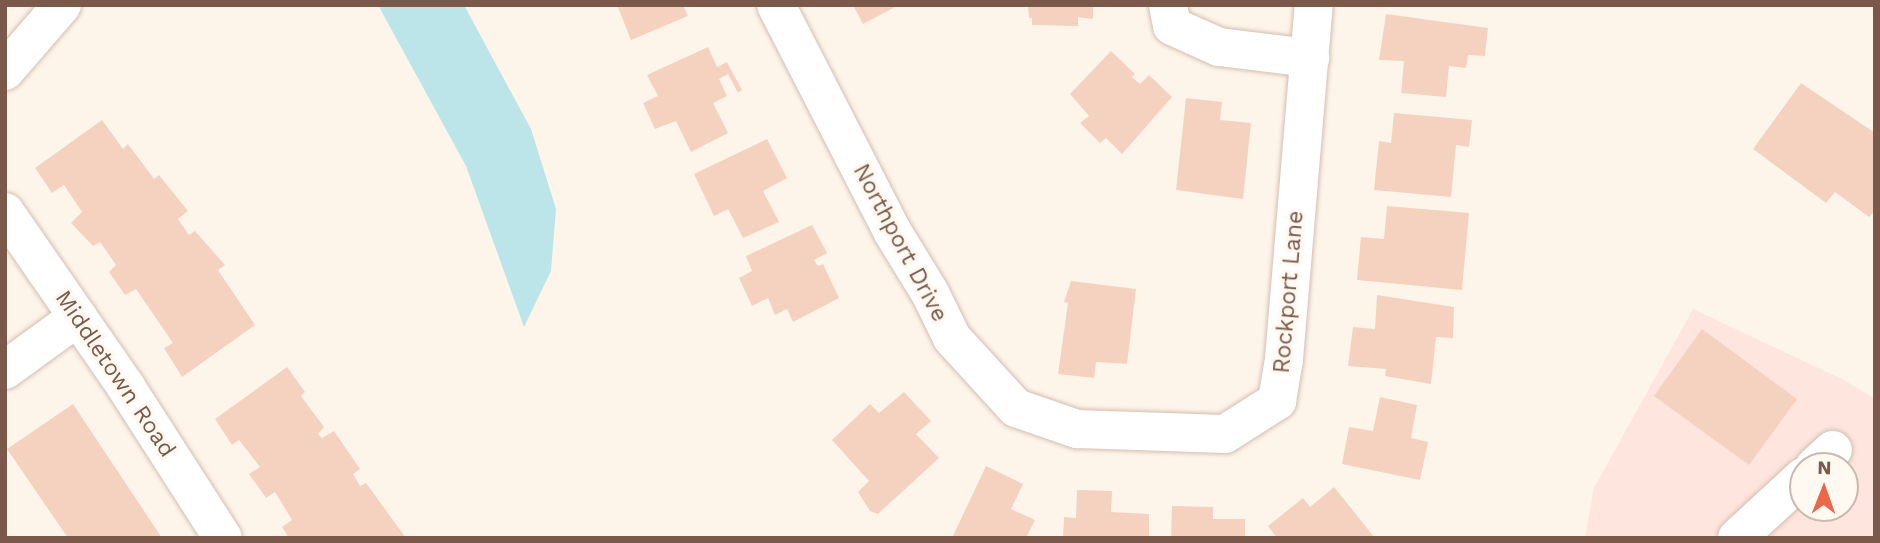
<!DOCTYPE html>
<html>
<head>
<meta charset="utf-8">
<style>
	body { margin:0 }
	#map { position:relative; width:1880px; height:543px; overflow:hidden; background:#fef5ea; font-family:"Work Sans",sans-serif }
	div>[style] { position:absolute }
	.commercial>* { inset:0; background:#fee5dd }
	.water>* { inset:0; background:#bce5e9 }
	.building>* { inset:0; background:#f5d2c0 }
	.roads { filter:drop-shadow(0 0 2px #d4beb1) drop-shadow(0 0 2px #d4beb1) }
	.minor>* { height:38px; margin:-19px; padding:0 19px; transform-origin:19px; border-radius:19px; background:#fff }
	span { translate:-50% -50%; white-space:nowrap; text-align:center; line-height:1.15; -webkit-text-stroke:7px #fff9f1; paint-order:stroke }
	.street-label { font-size:23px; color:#7b594a }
	.frame { position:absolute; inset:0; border:7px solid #7b594a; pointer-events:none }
	.north { position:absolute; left:1789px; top:452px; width:70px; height:70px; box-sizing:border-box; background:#fff9f1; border:2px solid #cab9ae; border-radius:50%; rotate:1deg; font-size:19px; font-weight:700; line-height:28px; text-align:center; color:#7b594a }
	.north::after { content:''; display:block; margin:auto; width:24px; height:32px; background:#ed6649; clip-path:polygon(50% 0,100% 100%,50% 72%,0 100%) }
</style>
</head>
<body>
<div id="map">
	<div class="commercial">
		<div style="clip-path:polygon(evenodd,1693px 309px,1844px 380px,1875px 399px,1875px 538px,1585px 538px,1594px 488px,1693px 309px,1803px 466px,1845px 466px,1845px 508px,1803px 508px,1803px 466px)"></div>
	</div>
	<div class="water">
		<div style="clip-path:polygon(378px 5px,464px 5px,531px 129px,556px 209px,551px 271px,524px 327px,466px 166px)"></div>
	</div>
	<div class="building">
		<div style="clip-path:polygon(617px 5px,683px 5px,688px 16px,631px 40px)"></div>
		<div style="clip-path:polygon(853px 5px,899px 5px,863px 24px)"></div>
		<div style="clip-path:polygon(1093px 5px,1093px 19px,1078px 17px,1078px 26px,1032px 25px,1032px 18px,1029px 18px,1028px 6px)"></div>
		<div style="clip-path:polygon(1386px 14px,1488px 28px,1485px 56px,1468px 55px,1466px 68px,1449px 66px,1446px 97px,1401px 93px,1404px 61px,1379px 60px)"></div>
		<div style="clip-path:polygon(708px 47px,717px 67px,727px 62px,742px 90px,738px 93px,728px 74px,719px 79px,727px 96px,713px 103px,728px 133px,691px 152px,676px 121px,655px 129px,643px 103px,658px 96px,647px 75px)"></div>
		<div style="clip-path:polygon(1111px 51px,1135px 74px,1132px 77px,1140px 84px,1149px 75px,1172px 97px,1122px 154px,1106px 138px,1100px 143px,1080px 123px,1089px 116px,1070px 94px)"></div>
		<div style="clip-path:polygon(1801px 83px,1875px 133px,1875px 210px,1869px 217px,1835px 192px,1826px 203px,1753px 149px)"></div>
		<div style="clip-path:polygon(1186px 98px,1222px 102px,1220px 120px,1251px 123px,1243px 199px,1176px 190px)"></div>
		<div style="clip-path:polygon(1394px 113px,1472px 120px,1469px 147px,1456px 145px,1451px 197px,1374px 190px,1379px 141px,1391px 143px)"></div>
		<div style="clip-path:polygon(102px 120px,123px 149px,128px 144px,154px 179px,159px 175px,188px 211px,178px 219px,189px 235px,195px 231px,225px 265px,218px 270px,255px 325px,182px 377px,164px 348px,173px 343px,136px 289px,125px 295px,109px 272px,116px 265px,100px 242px,93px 246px,71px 223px,82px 212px,64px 185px,52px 193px,35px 168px)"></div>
		<div style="clip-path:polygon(767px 139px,787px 178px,763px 191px,779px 222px,743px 238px,728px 209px,714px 216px,694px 174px)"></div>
		<div style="clip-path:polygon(1387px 206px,1469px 213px,1462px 290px,1357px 280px,1361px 237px,1384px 239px)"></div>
		<div style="clip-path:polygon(812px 225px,827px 253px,814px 260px,818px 266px,823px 264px,839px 298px,793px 322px,787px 309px,775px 315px,768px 298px,752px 306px,739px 278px,752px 271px,746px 256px)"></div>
		<div style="clip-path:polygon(1071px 281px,1136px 289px,1127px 364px,1096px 362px,1094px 378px,1058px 374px,1068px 303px,1064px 302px)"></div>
		<div style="clip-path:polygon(1377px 295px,1454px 307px,1453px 338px,1436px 337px,1431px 384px,1385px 376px,1386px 369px,1348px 366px,1353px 327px,1375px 329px)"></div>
		<div style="clip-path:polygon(1702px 329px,1797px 399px,1749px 465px,1654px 396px)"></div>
		<div style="clip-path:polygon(287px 367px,305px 392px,301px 396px,324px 427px,318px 434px,322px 438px,334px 431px,360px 469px,353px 474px,360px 486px,366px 483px,406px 538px,289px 538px,282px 527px,292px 520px,275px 492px,266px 498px,249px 474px,260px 467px,239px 440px,232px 445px,215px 419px)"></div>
		<div style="clip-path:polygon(904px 392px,931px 421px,916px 434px,939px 458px,878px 514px,870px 511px,858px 492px,869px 481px,832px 440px,870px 404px,879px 413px)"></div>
		<div style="clip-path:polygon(1380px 397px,1417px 405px,1411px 438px,1428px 442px,1420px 480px,1342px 464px,1349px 427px,1373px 431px)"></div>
		<div style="clip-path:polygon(73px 404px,162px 538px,68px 538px,7px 449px)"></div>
		<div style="clip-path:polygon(986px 466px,1023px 484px,1011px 509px,1035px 520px,1026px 538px,952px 538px)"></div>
		<div style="clip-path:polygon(1334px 487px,1375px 538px,1277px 538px,1268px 526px,1303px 498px,1310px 507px)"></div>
		<div style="clip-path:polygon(1077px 490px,1112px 491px,1111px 512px,1149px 514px,1149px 538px,1063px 538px,1064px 517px,1076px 518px)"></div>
		<div style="clip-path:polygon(1172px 506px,1213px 507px,1213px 519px,1245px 519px,1245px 538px,1171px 538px)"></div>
	</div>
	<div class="roads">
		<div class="minor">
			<div style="left:776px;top:5px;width:254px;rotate:62.8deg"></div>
			<div style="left:892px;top:231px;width:73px;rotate:58.5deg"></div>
			<div style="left:930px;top:293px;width:50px;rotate:63.9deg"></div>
			<div style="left:952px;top:338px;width:95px;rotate:47.6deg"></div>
			<div style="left:1016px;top:408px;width:65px;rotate:19deg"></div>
			<div style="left:1077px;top:429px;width:148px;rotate:1.9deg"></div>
			<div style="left:1225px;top:434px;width:62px;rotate:-32.4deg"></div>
			<div style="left:1277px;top:401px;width:43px;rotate:-80.5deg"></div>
			<div style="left:1284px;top:359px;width:355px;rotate:-85.2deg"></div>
			<div style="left:1168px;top:5px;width:21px;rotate:79deg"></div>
			<div style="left:1172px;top:26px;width:51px;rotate:24.1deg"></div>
			<div style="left:1219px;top:47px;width:92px;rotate:6.9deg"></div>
			<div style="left:5px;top:71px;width:87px;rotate:-49.2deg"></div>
			<div style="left:5px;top:212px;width:213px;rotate:55.3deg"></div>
			<div style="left:126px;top:387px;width:179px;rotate:57.3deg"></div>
			<div style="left:5px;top:370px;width:90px;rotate:-36deg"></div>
			<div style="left:1815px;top:466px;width:24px;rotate:-42deg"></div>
			<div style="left:1737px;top:538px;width:90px;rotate:-42.7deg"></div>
		</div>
	</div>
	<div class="street-label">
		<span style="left:900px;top:243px;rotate:62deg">Northport Drive</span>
		<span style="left:1289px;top:292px;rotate:-85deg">Rockport Lane</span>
		<span style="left:115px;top:374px;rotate:56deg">Middletown Road</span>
	</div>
	<div class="frame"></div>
	<div class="north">N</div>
</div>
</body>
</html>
